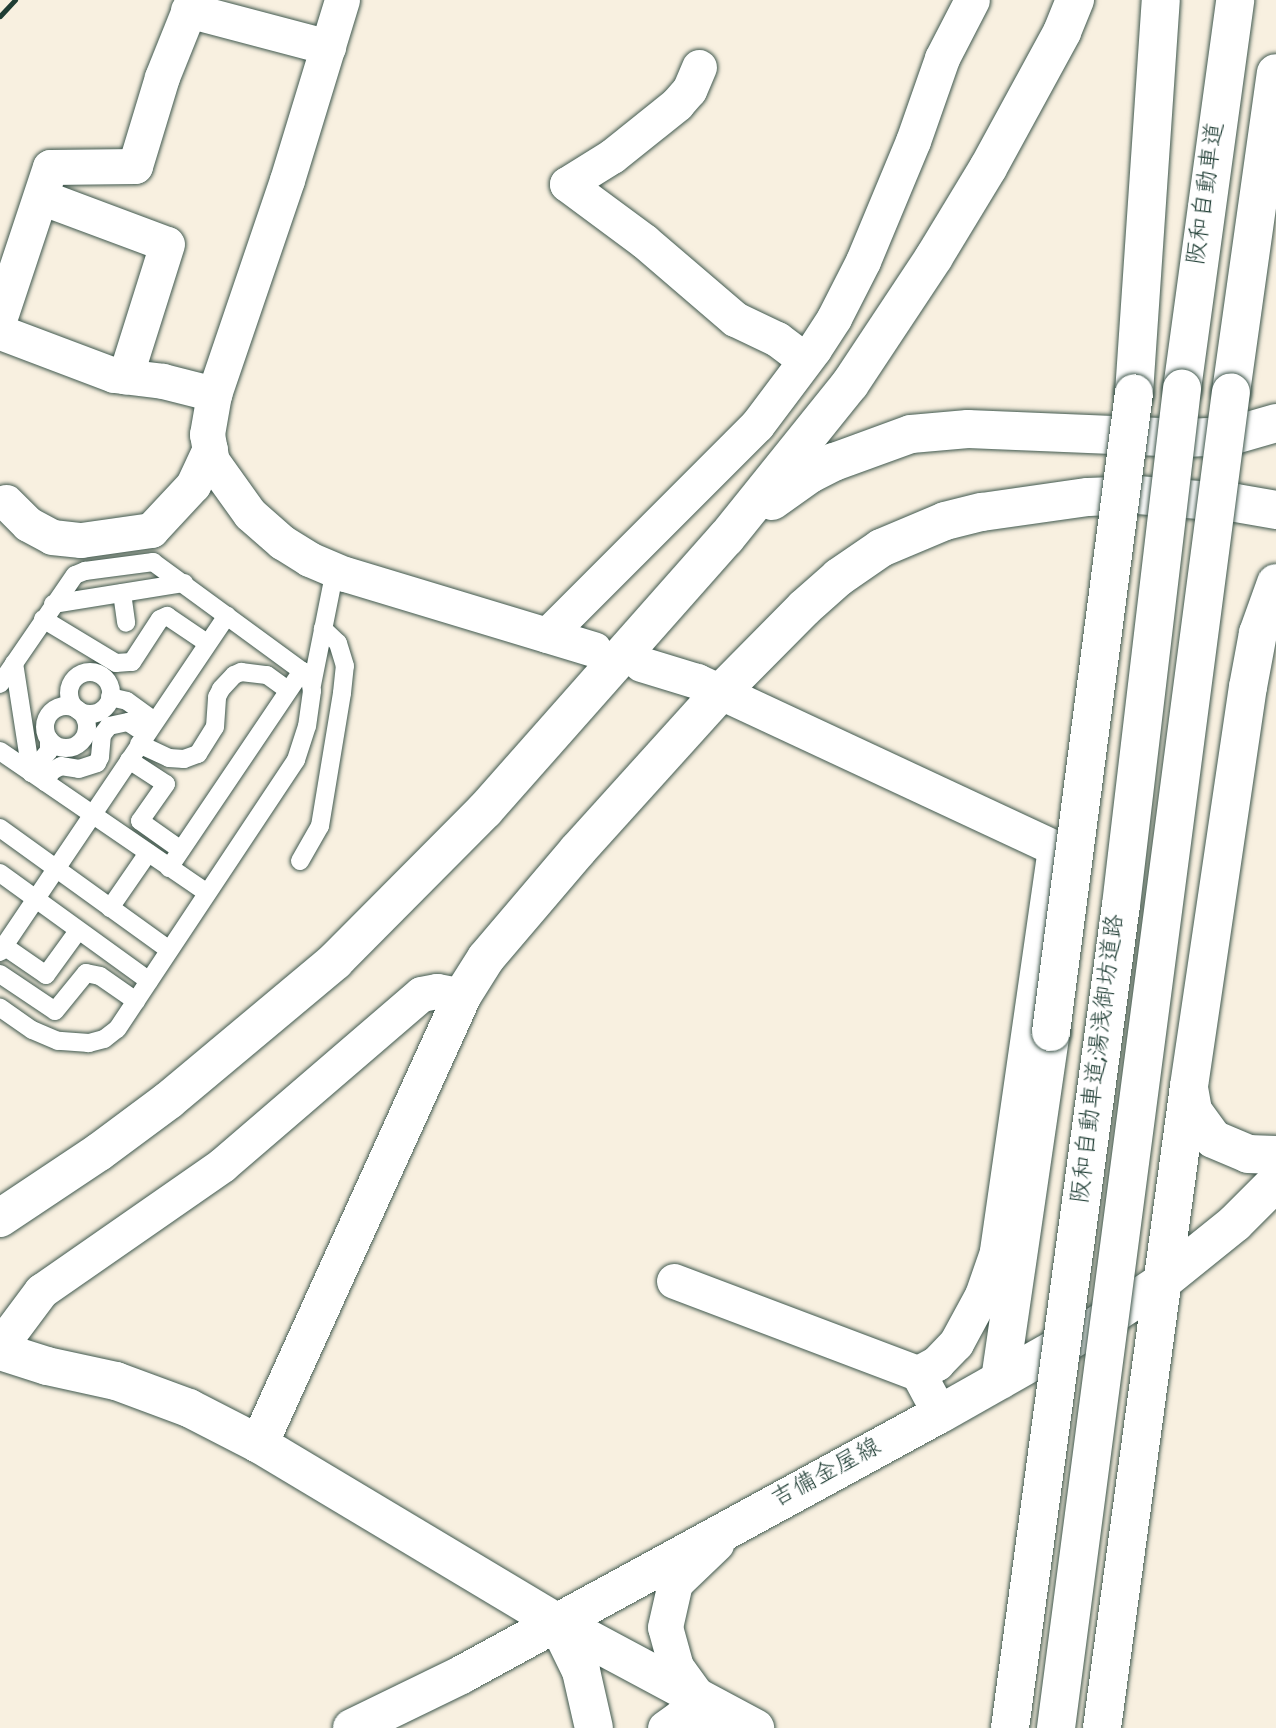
<!DOCTYPE html>
<html>
<head>
<meta charset="utf-8">
<style>
	body { margin:0 }
	#map { position:relative; width:1276px; height:1728px; overflow:hidden; background:#f8f0e0; font-family:Dekko,"Klee One",sans-serif }
	div>[style] { position:absolute }
	.roads { filter:drop-shadow(0 0 2px #40584e) drop-shadow(0 0 2px #40584e) }
	.lane>* { height:18px; margin:-9px; padding:0 9px; transform-origin:9px; border-radius:9px; background:#fff }
	.lane>.ring { margin:-9px; padding:0; box-sizing:content-box; background:none; border:18px solid #fff; border-radius:50% }
	.street>* { height:35px; margin:-17.5px; padding:0 17.5px; transform-origin:17.5px; border-radius:17.5px; background:#fff }
	.secondary>* { height:38px; margin:-19px; padding:0 19px; transform-origin:19px; border-radius:19px; background:#fff }
	.primary>* { height:38px; margin:-19px; padding:0 19px; transform-origin:19px; border-radius:19px; background:#fff }
	.highway>* { height:38px; margin:-19px; padding:0 19px; transform-origin:19px; border-radius:19px; background:#fff }
	.rail>* { height:5px; margin:-2.5px; padding:0 2.5px; transform-origin:2.5px; border-radius:2.5px; background:#1f3d34 }
	.bridges { filter:drop-shadow(0 0 2px #40584e) drop-shadow(0 0 2px #40584e) }
	.highway-bridge>* { height:38px; margin:-19px; padding:0 19px; transform-origin:19px; border-radius:19px; background:#fff }
	span { translate:-50% -50%; white-space:nowrap; text-align:center; line-height:1.15; -webkit-text-stroke:5px #fff; paint-order:stroke }
	.street-label { font-size:24px; color:#1f3d34 }
</style>
</head>
<body>
<div id="map">
	<div class="roads">
		<div class="lane">
			<div style="left:122px;top:593px;width:30px;rotate:82deg"></div>
			<div style="left:53px;top:604px;width:133px;rotate:-9.1deg"></div>
			<div style="left:43px;top:619px;width:85px;rotate:31.1deg"></div>
			<div style="left:116px;top:663px;width:16px;rotate:-4deg"></div>
			<div style="left:132px;top:662px;width:51px;rotate:-56.9deg"></div>
			<div style="left:160px;top:619px;width:8px;rotate:-23deg"></div>
			<div style="left:167px;top:616px;width:48px;rotate:34deg"></div>
			<div style="left:14px;top:663px;width:111px;rotate:81.2deg"></div>
			<div class="ring" style="left:69px;top:672px;width:24px;height:24px"></div>
			<div style="left:0;top:684px;width:132px;rotate:-55.5deg"></div>
			<div style="left:75px;top:575px;width:11px;rotate:-22deg"></div>
			<div style="left:85px;top:571px;width:69px;rotate:-7.5deg"></div>
			<div style="left:153px;top:562px;width:185px;rotate:36.2deg"></div>
			<div style="left:302px;top:671px;width:11px;rotate:45deg"></div>
			<div style="left:310px;top:679px;width:12px;rotate:81deg"></div>
			<div style="left:312px;top:691px;width:35px;rotate:98deg"></div>
			<div style="left:307px;top:726px;width:36px;rotate:108deg"></div>
			<div style="left:296px;top:760px;width:323px;rotate:123.6deg"></div>
			<div style="left:117px;top:1029px;width:16px;rotate:142deg"></div>
			<div style="left:104px;top:1039px;width:16px;rotate:165deg"></div>
			<div style="left:89px;top:1043px;width:31px;rotate:-176deg"></div>
			<div style="left:58px;top:1041px;width:28px;rotate:-157deg"></div>
			<div style="left:32px;top:1030px;width:39px;rotate:-145deg"></div>
			<div style="left:312px;top:685px;width:117px;rotate:-78.7deg"></div>
			<div style="left:110px;top:697px;width:17px;rotate:13deg"></div>
			<div style="left:127px;top:701px;width:34px;rotate:36deg"></div>
			<div class="ring" style="left:45px;top:706px;width:24px;height:24px"></div>
			<div style="left:139px;top:744px;width:33px;rotate:25deg"></div>
			<div style="left:169px;top:758px;width:15px;rotate:4deg"></div>
			<div style="left:184px;top:759px;width:15px;rotate:-20deg"></div>
			<div style="left:198px;top:754px;width:32px;rotate:-58deg"></div>
			<div style="left:215px;top:727px;width:30px;rotate:-86deg"></div>
			<div style="left:217px;top:697px;width:9px;rotate:-63deg"></div>
			<div style="left:221px;top:689px;width:19px;rotate:-47deg"></div>
			<div style="left:234px;top:675px;width:8px;rotate:-23deg"></div>
			<div style="left:241px;top:672px;width:26px;rotate:7deg"></div>
			<div style="left:267px;top:675px;width:26px;rotate:36deg"></div>
			<div style="left:0;top:751px;width:251px;rotate:34.4deg"></div>
			<div style="left:129px;top:760px;width:44px;rotate:33deg"></div>
			<div style="left:166px;top:784px;width:45px;rotate:125.1deg"></div>
			<div style="left:140px;top:821px;width:50px;rotate:35.3deg"></div>
			<div style="left:31px;top:773px;width:28px;rotate:-51deg"></div>
			<div style="left:49px;top:751px;width:12px;rotate:-90deg"></div>
			<div style="left:45px;top:782px;width:13px;rotate:-58deg"></div>
			<div style="left:52px;top:771px;width:10px;rotate:-29deg"></div>
			<div style="left:61px;top:766px;width:18px;rotate:9deg"></div>
			<div style="left:79px;top:769px;width:19px;rotate:-18deg"></div>
			<div style="left:97px;top:763px;width:7px;rotate:-63deg"></div>
			<div style="left:100px;top:757px;width:22px;rotate:-85deg"></div>
			<div style="left:102px;top:735px;width:11px;rotate:-52deg"></div>
			<div style="left:109px;top:726px;width:19px;rotate:-12deg"></div>
			<div style="left:128px;top:722px;width:22px;rotate:34deg"></div>
			<div style="left:0;top:828px;width:208px;rotate:35.8deg"></div>
			<div style="left:300px;top:861px;width:40px;rotate:-60.3deg"></div>
			<div style="left:320px;top:826px;width:135px;rotate:-80.6deg"></div>
			<div style="left:342px;top:693px;width:27px;rotate:-84deg"></div>
			<div style="left:345px;top:666px;width:24px;rotate:-107deg"></div>
			<div style="left:338px;top:643px;width:21px;rotate:-137deg"></div>
			<div style="left:169px;top:868px;width:238px;rotate:-56deg"></div>
			<div style="left:0;top:873px;width:184px;rotate:35.9deg"></div>
			<div style="left:110px;top:908px;width:67px;rotate:-55.4deg"></div>
			<div style="left:4px;top:946px;width:51px;rotate:34.6deg"></div>
			<div style="left:46px;top:975px;width:54px;rotate:-54deg"></div>
			<div style="left:0;top:952px;width:406px;rotate:-56deg"></div>
			<div style="left:0;top:974px;width:66px;rotate:33.9deg"></div>
			<div style="left:55px;top:1011px;width:49px;rotate:-50.8deg"></div>
			<div style="left:86px;top:973px;width:14px;rotate:12deg"></div>
			<div style="left:100px;top:976px;width:44px;rotate:34.8deg"></div>
		</div>
		<div class="street">
			<div style="left:342px;top:0;width:188px;rotate:107deg"></div>
			<div style="left:287px;top:180px;width:226px;rotate:108.8deg"></div>
			<div style="left:214px;top:394px;width:41px;rotate:99.9deg"></div>
			<div style="left:207px;top:434px;width:27px;rotate:80deg"></div>
			<div style="left:212px;top:461px;width:65px;rotate:54.4deg"></div>
			<div style="left:250px;top:514px;width:43px;rotate:41.2deg"></div>
			<div style="left:282px;top:542px;width:32px;rotate:32deg"></div>
			<div style="left:309px;top:559px;width:39px;rotate:23deg"></div>
			<div style="left:345px;top:574px;width:260px;rotate:16.8deg"></div>
			<div style="left:188px;top:10px;width:145px;rotate:14.8deg"></div>
			<div style="left:699px;top:67px;width:25px;rotate:113deg"></div>
			<div style="left:689px;top:90px;width:18px;rotate:131deg"></div>
			<div style="left:677px;top:104px;width:83px;rotate:141.3deg"></div>
			<div style="left:612px;top:156px;width:53px;rotate:148.1deg"></div>
			<div style="left:567px;top:184px;width:96px;rotate:36.5deg"></div>
			<div style="left:644px;top:241px;width:120px;rotate:40.6deg"></div>
			<div style="left:735px;top:319px;width:47px;rotate:25.5deg"></div>
			<div style="left:777px;top:339px;width:35px;rotate:37deg"></div>
			<div style="left:41px;top:197px;width:134px;rotate:20.5deg"></div>
			<div style="left:167px;top:244px;width:139px;rotate:107.5deg"></div>
			<div style="left:0;top:317px;width:158px;rotate:-71.6deg"></div>
			<div style="left:50px;top:167px;width:85px;rotate:-0.7deg"></div>
			<div style="left:135px;top:166px;width:93px;rotate:-73.1deg"></div>
			<div style="left:162px;top:77px;width:83px;rotate:-68.1deg"></div>
			<div style="left:0;top:332px;width:122px;rotate:20.7deg"></div>
			<div style="left:114px;top:375px;width:49px;rotate:7deg"></div>
			<div style="left:163px;top:381px;width:53px;rotate:14.3deg"></div>
			<div style="left:6px;top:502px;width:31px;rotate:45deg"></div>
			<div style="left:28px;top:524px;width:27px;rotate:28deg"></div>
			<div style="left:52px;top:537px;width:29px;rotate:6deg"></div>
			<div style="left:81px;top:540px;width:71px;rotate:-8.1deg"></div>
			<div style="left:151px;top:530px;width:62px;rotate:-47deg"></div>
			<div style="left:193px;top:485px;width:40px;rotate:-65deg"></div>
			<div style="left:547px;top:635px;width:297px;rotate:-45deg"></div>
			<div style="left:757px;top:425px;width:95px;rotate:-53.1deg"></div>
			<div style="left:814px;top:349px;width:37px;rotate:-57deg"></div>
			<div style="left:834px;top:318px;width:64px;rotate:-63deg"></div>
			<div style="left:863px;top:261px;width:130px;rotate:-67.4deg"></div>
			<div style="left:913px;top:141px;width:88px;rotate:-70.7deg"></div>
			<div style="left:942px;top:58px;width:65px;rotate:-62.7deg"></div>
			<div style="left:641px;top:664px;width:59px;rotate:16.9deg"></div>
			<div style="left:697px;top:681px;width:395px;rotate:25deg"></div>
			<div style="left:1055px;top:848px;width:408px;rotate:98.2deg"></div>
			<div style="left:997px;top:1252px;width:46px;rotate:109.2deg"></div>
			<div style="left:982px;top:1295px;width:55px;rotate:118.4deg"></div>
			<div style="left:956px;top:1343px;width:28px;rotate:134deg"></div>
			<div style="left:937px;top:1363px;width:21px;rotate:152deg"></div>
			<div style="left:918px;top:1373px;width:47px;rotate:61.8deg"></div>
			<div style="left:674px;top:1281px;width:261px;rotate:20.7deg"></div>
			<div style="left:0;top:1346px;width:69px;rotate:-53.3deg"></div>
			<div style="left:41px;top:1291px;width:221px;rotate:-34.8deg"></div>
			<div style="left:222px;top:1165px;width:262px;rotate:-40.7deg"></div>
			<div style="left:421px;top:994px;width:16px;rotate:-11deg"></div>
			<div style="left:437px;top:991px;width:25px;rotate:11deg"></div>
			<div style="left:698px;top:1697px;width:37px;rotate:-126deg"></div>
			<div style="left:676px;top:1667px;width:41px;rotate:-105.4deg"></div>
			<div style="left:665px;top:1627px;width:45px;rotate:-77.2deg"></div>
			<div style="left:675px;top:1583px;width:57px;rotate:-43.6deg"></div>
			<div style="left:665px;top:1728px;width:19px;rotate:-36deg"></div>
			<div style="left:680px;top:1717px;width:25px;rotate:-7deg"></div>
			<div style="left:705px;top:1714px;width:27px;rotate:13deg"></div>
		</div>
		<div class="secondary">
			<div style="left:1189px;top:1088px;width:23px;rotate:80deg"></div>
			<div style="left:1193px;top:1111px;width:34px;rotate:54deg"></div>
			<div style="left:1213px;top:1139px;width:38px;rotate:23deg"></div>
			<div style="left:1248px;top:1154px;width:28px;rotate:2deg"></div>
			<div style="left:0;top:1351px;width:49px;rotate:17.7deg"></div>
			<div style="left:47px;top:1366px;width:71px;rotate:12.3deg"></div>
			<div style="left:116px;top:1381px;width:78px;rotate:20.3deg"></div>
			<div style="left:189px;top:1408px;width:79px;rotate:27.2deg"></div>
			<div style="left:259px;top:1444px;width:347px;rotate:30.9deg"></div>
			<div style="left:557px;top:1622px;width:225px;rotate:28.2deg"></div>
			<div style="left:259px;top:1444px;width:492px;rotate:-65.6deg"></div>
			<div style="left:462px;top:996px;width:45px;rotate:-57.7deg"></div>
			<div style="left:486px;top:958px;width:142px;rotate:-49.6deg"></div>
			<div style="left:578px;top:850px;width:213px;rotate:-47.9deg"></div>
			<div style="left:721px;top:692px;width:118px;rotate:-45.3deg"></div>
			<div style="left:804px;top:608px;width:47px;rotate:-41.5deg"></div>
			<div style="left:839px;top:577px;width:51px;rotate:-34.6deg"></div>
			<div style="left:881px;top:548px;width:69px;rotate:-22.9deg"></div>
			<div style="left:945px;top:521px;width:38px;rotate:-14deg"></div>
			<div style="left:982px;top:512px;width:107px;rotate:-8.1deg"></div>
			<div style="left:1088px;top:497px;width:50px;rotate:-2.3deg"></div>
			<div style="left:1138px;top:495px;width:98px;rotate:4.7deg"></div>
			<div style="left:1236px;top:503px;width:41px;rotate:9.9deg"></div>
			<div style="left:557px;top:1622px;width:55px;rotate:63.9deg"></div>
			<div style="left:581px;top:1671px;width:58px;rotate:77.2deg"></div>
			<div style="left:1102px;top:1728px;width:648px;rotate:-82.28deg"></div>
			<div style="left:1189px;top:1086px;width:403px;rotate:-81.6deg"></div>
			<div style="left:1248px;top:687px;width:55px;rotate:-79.5deg"></div>
			<div style="left:1258px;top:633px;width:53px;rotate:-70.2deg"></div>
		</div>
		<div class="primary">
			<div style="left:352px;top:1728px;width:121px;rotate:-25.9deg"></div>
			<div style="left:461px;top:1675px;width:545px;rotate:-28.59deg"></div>
			<div style="left:940px;top:1414px;width:177px;rotate:-29.5deg"></div>
			<div style="left:1094px;top:1327px;width:82px;rotate:-33.5deg"></div>
			<div style="left:1162px;top:1282px;width:94px;rotate:-38.9deg"></div>
			<div style="left:1235px;top:1223px;width:58px;rotate:-45deg"></div>
		</div>
		<div class="highway">
			<div style="left:1182px;top:389px;width:393px;rotate:-82.2deg"></div>
			<div style="left:1231px;top:392px;width:322px;rotate:-82deg"></div>
			<div style="left:1134px;top:393px;width:394px;rotate:-86.1deg"></div>
			<div style="left:772px;top:501px;width:47px;rotate:-35.4deg"></div>
			<div style="left:810px;top:474px;width:27px;rotate:-27deg"></div>
			<div style="left:834px;top:462px;width:82px;rotate:-20deg"></div>
			<div style="left:911px;top:434px;width:57px;rotate:-5deg"></div>
			<div style="left:968px;top:429px;width:217px;rotate:2.4deg"></div>
			<div style="left:1185px;top:438px;width:46px;rotate:-2.5deg"></div>
			<div style="left:1231px;top:436px;width:47px;rotate:-16.1deg"></div>
			<div style="left:0;top:1218px;width:119px;rotate:-33.7deg"></div>
			<div style="left:99px;top:1152px;width:87px;rotate:-36.6deg"></div>
			<div style="left:169px;top:1100px;width:217px;rotate:-39.9deg"></div>
			<div style="left:335px;top:961px;width:213px;rotate:-45.2deg"></div>
			<div style="left:485px;top:810px;width:363px;rotate:-48.5deg"></div>
			<div style="left:726px;top:538px;width:198px;rotate:-51.2deg"></div>
			<div style="left:850px;top:384px;width:152px;rotate:-56.5deg"></div>
			<div style="left:934px;top:257px;width:104px;rotate:-58.8deg"></div>
			<div style="left:988px;top:168px;width:155px;rotate:-61.4deg"></div>
			<div style="left:1062px;top:32px;width:35px;rotate:-68deg"></div>
			<div style="left:1000px;top:1380px;width:352px;rotate:-81.7deg"></div>
		</div>
	</div>
	<div class="rail">
		<div style="left:0;top:16px;width:22px;rotate:-47deg"></div>
	</div>
	<div class="bridges">
		<div class="highway-bridge">
			<div style="left:1051px;top:1032px;width:644px;rotate:-82.6deg"></div>
			<div style="left:1010px;top:1728px;width:830px;rotate:-82.32deg"></div>
			<div style="left:1121px;top:905px;width:520px;rotate:-83.26deg"></div>
			<div style="left:1056px;top:1728px;width:1347px;rotate:-82.54deg"></div>
		</div>
	</div>
	<div class="street-label">
		<span style="left:1208px;top:194px;rotate:-82deg">阪和自動車道</span>
		<span style="left:1100px;top:1059px;rotate:-83deg">阪和自動車道;湯浅御坊道路</span>
		<span style="left:827px;top:1475px;rotate:-28deg">吉備金屋線</span>
	</div>
</div>
</body>
</html>
